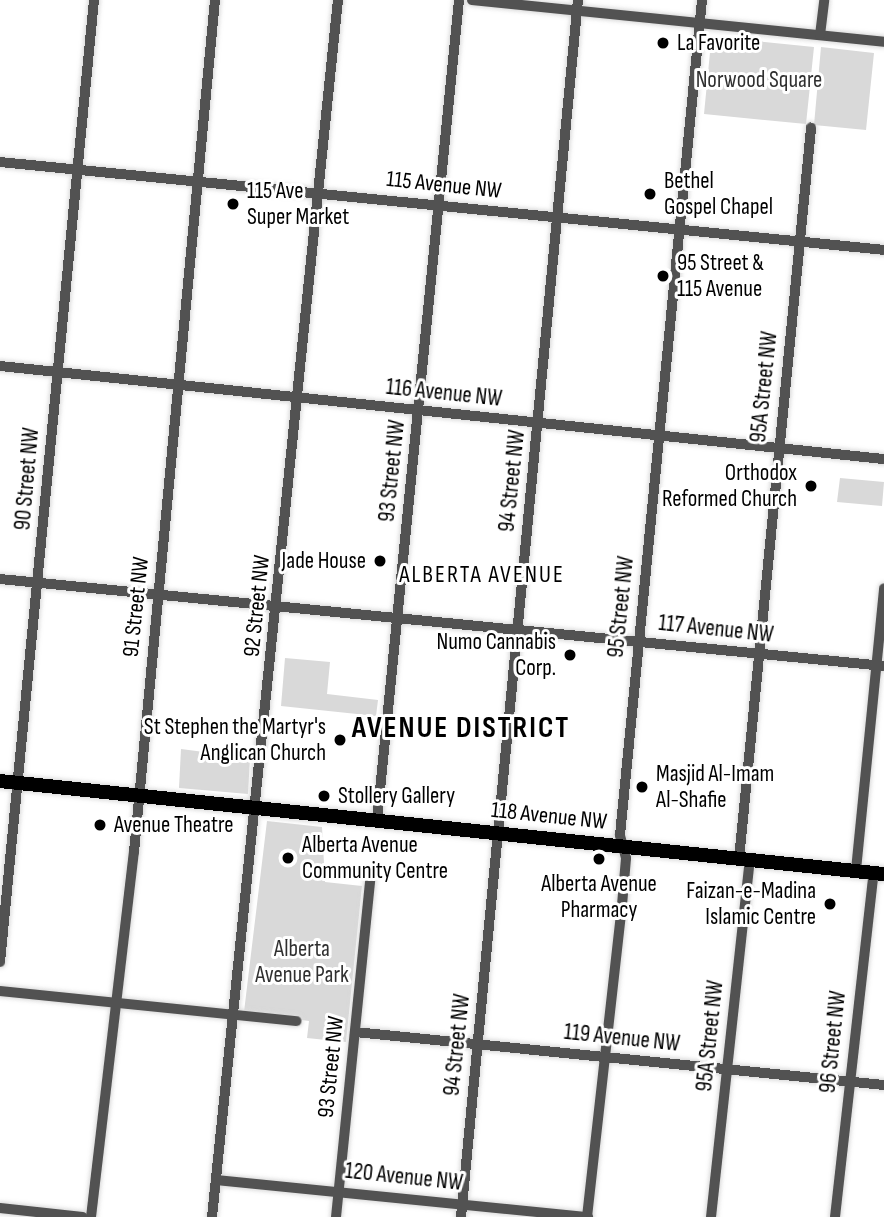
<!DOCTYPE html>
<html>
<head>
<meta charset="utf-8">
<style>
	body { margin:0 }
	#map { position:relative; width:884px; height:1217px; overflow:hidden; background:#fff; font-family:"Sofia Sans Condensed",sans-serif }
	div>[style] { position:absolute }
	.green>* { inset:0; background:#d9d9d9 }
	.roads { filter:drop-shadow(0 0 2px #dbdbdb) drop-shadow(0 0 2px #dbdbdb) }
	.minor>* { height:10px; margin:-5px; padding:0 5px; transform-origin:5px; border-radius:5px; background:#525252 }
	.major>* { height:14px; margin:-7px; padding:0 7px; transform-origin:7px; border-radius:7px; background:#000 }
	.dots>* { width:19px; height:19px; translate:-50% -50%; box-sizing:border-box; border:4px solid #fff; border-radius:50% }
	span { translate:-50% -50%; white-space:nowrap; text-align:center; line-height:1.15; -webkit-text-stroke:6px #fff; paint-order:stroke }
	.poi-label { font-size:23px; color:#000 }
	.left { translate:0 -50%; text-align:left }
	.right { translate:-100% -50%; text-align:right }
	.park-label { font-size:23px; color:#303030 }
	.street-label { font-size:23px; color:#000 }
	.neighbourhood-label { font-size:24px; color:#000; letter-spacing:2px }
	.district-label { font-size:30px; color:#000; font-weight:700; letter-spacing:2px }
</style>
</head>
<body>
<div id="map">
	<div class="green">
		<div style="clip-path:polygon(717px 37px,814px 47px,806px 124px,704px 114px,711px 42px)"></div>
		<div style="clip-path:polygon(821px 47px,874px 53px,866px 130px,814px 125px)"></div>
		<div style="clip-path:polygon(840px 478px,884px 482px,882px 506px,837px 502px)"></div>
		<div style="clip-path:polygon(285px 658px,330px 662px,327px 694px,378px 700px,376px 716px,281px 706px)"></div>
		<div style="clip-path:polygon(181px 749px,250px 758px,248px 794px,179px 788px)"></div>
		<div style="clip-path:polygon(267px 821px,322px 827px,325px 882px,362px 886px,346px 1042px,307px 1038px,309px 1021px,244px 1012px)"></div>
	</div>
	<div class="roads">
		<div class="minor">
			<div style="left:472px;top:0;width:414px;rotate:5.8deg"></div>
			<div style="left:820px;top:35px;width:35px;rotate:-83deg"></div>
			<div style="left:0;top:162px;width:888px;rotate:5.68deg"></div>
			<div style="left:0;top:366px;width:889px;rotate:6.01deg"></div>
			<div style="left:0;top:579px;width:888px;rotate:5.62deg"></div>
			<div style="left:377px;top:820px;width:824px;rotate:-84.29deg"></div>
			<div style="left:739px;top:859px;width:735px;rotate:-84.37deg"></div>
			<div style="left:856px;top:870px;width:283px;rotate:-84.3deg"></div>
			<div style="left:0;top:962px;width:967px;rotate:-84.42deg"></div>
			<div style="left:0;top:991px;width:298px;rotate:5.8deg"></div>
			<div style="left:355px;top:1032px;width:532px;rotate:5.72deg"></div>
			<div style="left:216px;top:1180px;width:374px;rotate:5.7deg"></div>
			<div style="left:0;top:1208px;width:83px;rotate:6.2deg"></div>
			<div style="left:91px;top:1217px;width:368px;rotate:-83.3deg"></div>
			<div style="left:134px;top:852px;width:856px;rotate:-84.57deg"></div>
			<div style="left:212px;top:1217px;width:1224px;rotate:-84.09deg"></div>
			<div style="left:336px;top:1217px;width:339px;rotate:-84.2deg"></div>
			<div style="left:461px;top:1217px;width:1223px;rotate:-84.51deg"></div>
			<div style="left:587px;top:1217px;width:314px;rotate:-83.6deg"></div>
			<div style="left:622px;top:905px;width:47px;rotate:-85.1deg"></div>
			<div style="left:626px;top:858px;width:24px;rotate:-105deg"></div>
			<div style="left:620px;top:835px;width:839px;rotate:-84.39deg"></div>
			<div style="left:711px;top:1217px;width:359px;rotate:-83.8deg"></div>
			<div style="left:835px;top:1217px;width:347px;rotate:-83.6deg"></div>
		</div>
		<div class="major">
			<div style="left:0;top:781px;width:889px;rotate:6.01deg"></div>
		</div>
	</div>
	<div class="dots">
		<div style="left:663px;top:43px;background:#000"></div>
		<div style="left:650px;top:194px;background:#000"></div>
		<div style="left:233px;top:204px;background:#000"></div>
		<div style="left:663px;top:276px;background:#000"></div>
		<div style="left:811px;top:486px;background:#000"></div>
		<div style="left:380px;top:561px;background:#000"></div>
		<div style="left:570px;top:655px;background:#000"></div>
		<div style="left:340px;top:740px;background:#000"></div>
		<div style="left:642px;top:787px;background:#000"></div>
		<div style="left:324px;top:796px;background:#000"></div>
		<div style="left:100px;top:825px;background:#000"></div>
		<div style="left:288px;top:858px;background:#000"></div>
		<div style="left:599px;top:859px;background:#000"></div>
		<div style="left:830px;top:904px;background:#000"></div>
	</div>
	<div class="poi-label">
		<span class="left" style="left:677px;top:43px">La Favorite</span>
		<span class="left" style="left:664px;top:194px">Bethel<br>Gospel Chapel</span>
		<span class="left" style="left:247px;top:204px">115 Ave<br>Super Market</span>
		<span class="left" style="left:677px;top:276px">95 Street &amp;<br>115 Avenue</span>
		<span class="right" style="left:797px;top:486px">Orthodox<br>Reformed Church</span>
		<span class="right" style="left:366px;top:561px">Jade House</span>
		<span class="right" style="left:556px;top:655px">Numo Cannabis<br>Corp.</span>
		<span class="right" style="left:326px;top:740px">St Stephen the Martyr's<br>Anglican Church</span>
		<span class="left" style="left:656px;top:787px">Masjid Al-Imam<br>Al-Shafie</span>
		<span class="left" style="left:338px;top:796px">Stollery Gallery</span>
		<span class="left" style="left:114px;top:825px">Avenue Theatre</span>
		<span class="left" style="left:302px;top:858px">Alberta Avenue<br>Community Centre</span>
		<span style="left:599px;top:897px">Alberta Avenue<br>Pharmacy</span>
		<span class="right" style="left:816px;top:904px">Faizan-e-Madina<br>Islamic Centre</span>
	</div>
	<div class="park-label">
		<span style="left:759px;top:80px">Norwood Square</span>
		<span style="left:302px;top:962px">Alberta<br>Avenue Park</span>
	</div>
	<div class="street-label">
		<span style="left:444px;top:185px;rotate:6deg">115 Avenue NW</span>
		<span style="left:764px;top:387px;rotate:-84deg">95A Street NW</span>
		<span style="left:444px;top:393px;rotate:6deg">116 Avenue NW</span>
		<span style="left:392px;top:471px;rotate:-84deg">93 Street NW</span>
		<span style="left:27px;top:479px;rotate:-85deg">90 Street NW</span>
		<span style="left:512px;top:481px;rotate:-84deg">94 Street NW</span>
		<span style="left:257px;top:606px;rotate:-84deg">92 Street NW</span>
		<span style="left:136px;top:607px;rotate:-84deg">91 Street NW</span>
		<span style="left:621px;top:607px;rotate:-84deg">95 Street NW</span>
		<span style="left:716px;top:629px;rotate:6deg">117 Avenue NW</span>
		<span style="left:549px;top:816px;rotate:6deg">118 Avenue NW</span>
		<span style="left:710px;top:1036px;rotate:-84deg">95A Street NW</span>
		<span style="left:622px;top:1038px;rotate:6deg">119 Avenue NW</span>
		<span style="left:833px;top:1042px;rotate:-84deg">96 Street NW</span>
		<span style="left:457px;top:1045px;rotate:-84deg">94 Street NW</span>
		<span style="left:331px;top:1067px;rotate:-84deg">93 Street NW</span>
		<span style="left:404px;top:1177px;rotate:6deg">120 Avenue NW</span>
	</div>
	<div class="neighbourhood-label">
		<span style="left:482px;top:575px">ALBERTA AVENUE</span>
	</div>
	<div class="district-label">
		<span style="left:461px;top:728px">AVENUE DISTRICT</span>
	</div>
</div>
</body>
</html>
